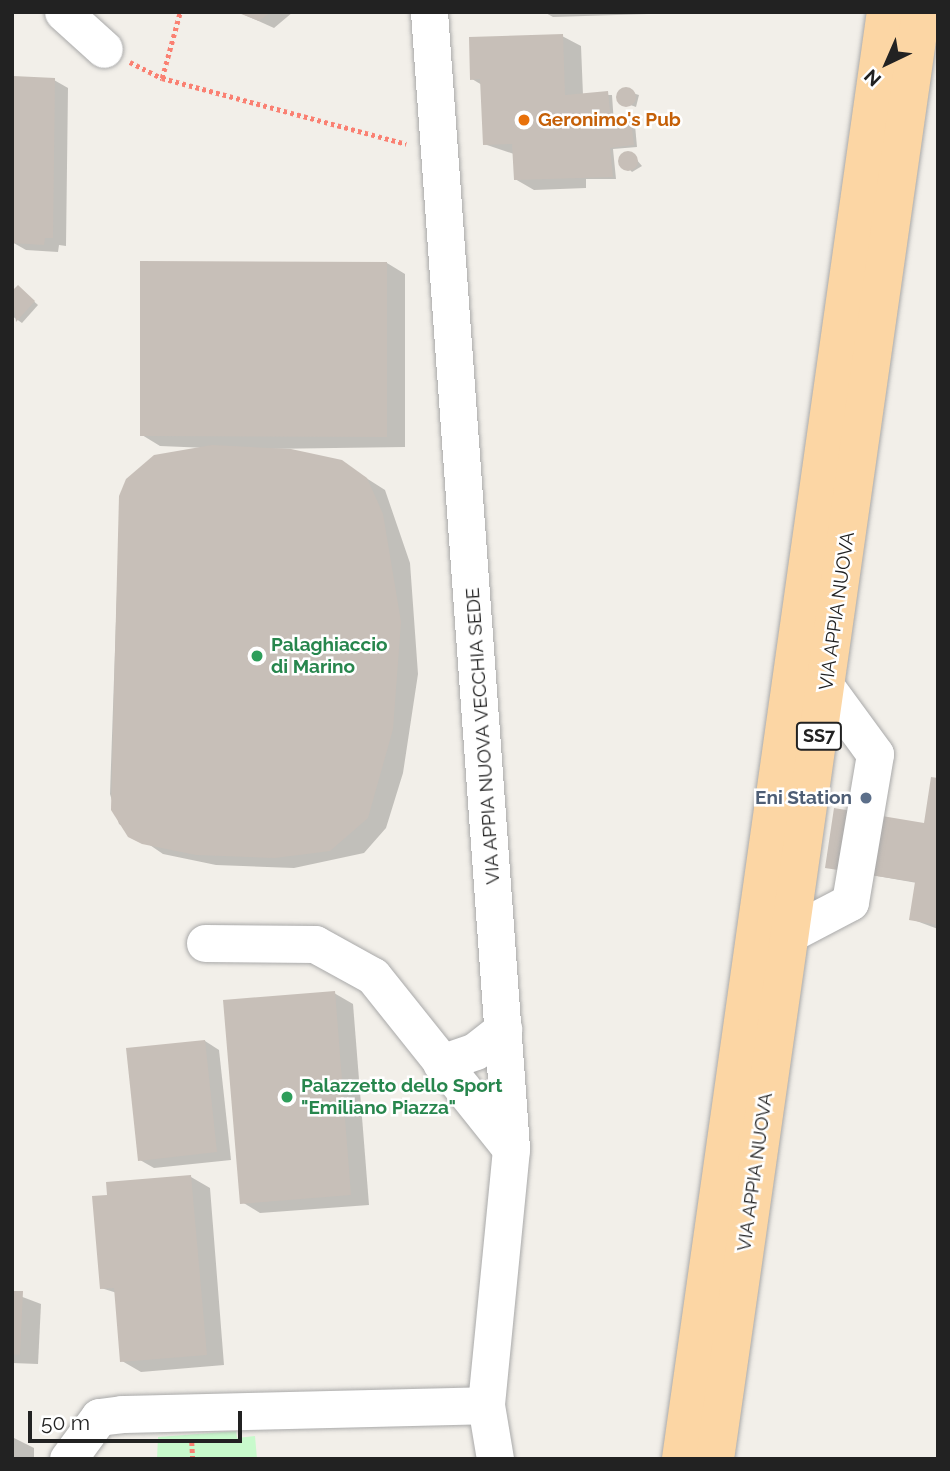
<!DOCTYPE html>
<html>
<head>
<meta charset="utf-8">
<style>
	body { margin:0 }
	#map { position:relative; width:950px; height:1471px; overflow:hidden; background:#f2efe9; font-family:Raleway,sans-serif }
	div>[style] { position:absolute }
	.park>* { inset:0; background:#c8facc }
	.shadow>* { inset:0; background:#0003 }
	.building>* { inset:0; background:#c7bfb8 }
	.round { border-radius:50% }
	.path>* { height:4.5px; margin-top:-2.25px; transform-origin:0; background:repeating-linear-gradient(90deg,#fa8072 0 3.5px,transparent 0 7px) }
	.roads { filter:drop-shadow(0 0 2px #a9a9a9) drop-shadow(0 0 2px #a9a9a9) }
	.minor>* { height:37px; margin:-18.5px; padding:0 18.5px; transform-origin:18.5px; border-radius:18.5px; background:#fff }
	.major>* { height:38px; margin:-19px; padding:0 19px; transform-origin:19px; border-radius:19px; background:#fcd6a4 }
	.dots>* { width:19px; height:19px; translate:-50% -50%; box-sizing:border-box; border:4px solid #fff; border-radius:50% }
	span { translate:-50% -50%; white-space:nowrap; text-align:center; line-height:1.15; -webkit-text-stroke:5px #fff; paint-order:stroke }
	.shield-label span { padding:2px 5px; background:#fff; border:2px solid; border-radius:5px; -webkit-text-stroke-width:0 }
	.shield-label { font-size:18px; color:#222; font-weight:700 }
	.food-label { font-size:19px; color:#c56008; font-weight:700 }
	.left { translate:0 -50%; text-align:left }
	.street-label { font-size:19px; color:#222 }
	.leisure-label { font-size:19px; color:#27864d; font-weight:700 }
	.service-label { font-size:19px; color:#4e5e75; font-weight:700 }
	.right { translate:-100% -50%; text-align:right }
	.frame { position:absolute; inset:0; border:14px solid #222; pointer-events:none }
	.north { position:absolute; left:852px; top:28px; width:70px; height:70px; -webkit-text-stroke:5px #fff; paint-order:stroke; rotate:224deg; font-size:19px; font-weight:700; line-height:28px; text-align:center; color:#222 }
	.north::after { content:''; display:block; margin:auto; width:24px; height:32px; background:#222; clip-path:polygon(50% 0,100% 100%,50% 72%,0 100%) }
	.scale { position:absolute; left:28px; top:1411px; width:214px; height:32px; box-sizing:border-box; border:4px solid #222; border-top:0; padding-left:9px; font-size:21px; line-height:24px; white-space:nowrap; color:#222; -webkit-text-stroke:5px #fff; paint-order:stroke }
</style>
</head>
<body>
<div id="map">
	<div class="park">
		<div style="clip-path:polygon(236px 1431px,237px 1438px,255px 1436px,257px 1459px,157px 1459px,158px 1437px)"></div>
	</div>
	<div class="shadow">
		<div style="clip-path:polygon(238px 12px,293px 12px,274px 28px)"></div>
		<div style="clip-path:polygon(544px 12px,680px 12px,680px 13px,553px 17px)"></div>
		<div style="clip-path:polygon(562px 36px,581px 46px,583px 95px,612px 95px,614px 124px,635px 125px,637px 147px,613px 149px,616px 179px,586px 179px,586px 188px,534px 190px,515px 179px,514px 154px,484px 144px,482px 85px,472px 79px)"></div>
		<div style="clip-path:polygon(54px 80px,68px 88px,66px 246px,59px 245px,58px 252px,26px 250px,12px 242px,12px 100px)"></div>
		<div style="clip-path:polygon(622px 90px,639px 95px,636px 107px,619px 101px)"></div>
		<div style="clip-path:polygon(631px 153px,642px 166px,632px 172px,620px 159px)"></div>
		<div style="clip-path:polygon(387px 263px,405px 274px,405px 447px,265px 449px,341px 462px,385px 490px,410px 563px,418px 674px,403px 773px,386px 828px,364px 853px,294px 868px,216px 865px,163px 854px,119px 824px,110px 794px,120px 505px,208px 448px,160px 446px,142px 435px)"></div>
		<div style="clip-path:polygon(18px 287px,38px 305px,22px 323px,12px 316px)"></div>
		<div style="clip-path:polygon(938px 780px,938px 929px,911px 919px,917px 883px,826px 867px,926px 825px)"></div>
		<div style="clip-path:polygon(334px 993px,353px 1004px,369px 1205px,260px 1213px,242px 1202px)"></div>
		<div style="clip-path:polygon(205px 1041px,219px 1050px,231px 1160px,154px 1168px,140px 1160px)"></div>
		<div style="clip-path:polygon(191px 1177px,210px 1188px,224px 1365px,141px 1372px,122px 1361px,117px 1293px,101px 1288px,106px 1196px)"></div>
		<div style="clip-path:polygon(12px 1293px,41px 1304px,38px 1364px,12px 1363px)"></div>
		<div style="clip-path:polygon(12px 1437px,34px 1448px,34px 1459px,12px 1459px)"></div>
	</div>
	<div class="building">
		<div style="clip-path:polygon(236px 12px,271px 12px,259px 21px)"></div>
		<div style="clip-path:polygon(563px 34px,565px 95px,608px 91px,611px 122px,631px 121px,634px 145px,610px 148px,613px 177px,514px 180px,512px 144px,483px 145px,480px 79px,470px 80px,469px 37px)"></div>
		<div style="clip-path:polygon(13px 76px,55px 78px,53px 238px,45px 238px,44px 245px,12px 243px)"></div>
		<div class="round" style="left:616px;top:87px;width:20px;height:20px"></div>
		<div class="round" style="left:618px;top:151px;width:20px;height:20px"></div>
		<div style="clip-path:polygon(140px 261px,387px 262px,387px 437px,140px 436px)"></div>
		<div style="clip-path:polygon(18px 285px,35px 301px,16px 322px,12px 291px)"></div>
		<div style="clip-path:polygon(212px 445px,291px 449px,342px 460px,367px 478px,383px 514px,401px 622px,393px 729px,368px 818px,330px 851px,275px 858px,196px 855px,142px 844px,128px 837px,111px 810px,119px 496px,126px 479px,154px 455px)"></div>
		<div style="clip-path:polygon(931px 777px,938px 778px,938px 925px,909px 920px,915px 882px,825px 868px,834px 808px,924px 823px)"></div>
		<div style="clip-path:polygon(335px 991px,351px 1195px,240px 1204px,223px 1000px)"></div>
		<div style="clip-path:polygon(205px 1040px,217px 1152px,138px 1161px,126px 1048px)"></div>
		<div style="clip-path:polygon(191px 1175px,207px 1355px,120px 1362px,114px 1288px,100px 1289px,92px 1196px,107px 1195px,106px 1182px)"></div>
		<div style="clip-path:polygon(12px 1291px,23px 1291px,20px 1355px,12px 1354px)"></div>
	</div>
	<div class="path">
		<div style="left:130px;top:62px;width:36px;rotate:27deg"></div>
		<div style="left:162px;top:78px;width:253px;rotate:15.1deg"></div>
		<div style="left:162px;top:78px;width:68px;rotate:-74.7deg"></div>
		<div style="left:192px;top:1442px;width:17px;rotate:87deg"></div>
	</div>
	<div class="roads">
		<div class="minor">
			<div style="left:63px;top:12px;width:55px;rotate:42.1deg"></div>
			<div style="left:429px;top:12px;width:1140px;rotate:85.87deg"></div>
			<div style="left:511px;top:1149px;width:257px;rotate:95.6deg"></div>
			<div style="left:486px;top:1405px;width:55px;rotate:80.5deg"></div>
			<div style="left:787px;top:935px;width:71px;rotate:-27.6deg"></div>
			<div style="left:850px;top:902px;width:150px;rotate:-80.4deg"></div>
			<div style="left:875px;top:754px;width:83px;rotate:-126.2deg"></div>
			<div style="left:205px;top:943px;width:110px;rotate:0.5deg"></div>
			<div style="left:315px;top:944px;width:66px;rotate:28.9deg"></div>
			<div style="left:373px;top:976px;width:221px;rotate:51.4deg"></div>
			<div style="left:441px;top:1063px;width:36px;rotate:-19deg"></div>
			<div style="left:475px;top:1051px;width:36px;rotate:-38deg"></div>
			<div style="left:68px;top:1459px;width:52px;rotate:-53.6deg"></div>
			<div style="left:99px;top:1417px;width:23px;rotate:-7deg"></div>
			<div style="left:122px;top:1414px;width:364px;rotate:-1.4deg"></div>
		</div>
		<div class="major">
			<div style="left:681px;top:1459px;width:1461px;rotate:-81.94deg"></div>
			<div style="left:715px;top:1459px;width:1462px;rotate:-81.9deg"></div>
		</div>
	</div>
	<div class="dots">
		<div style="left:524px;top:120px;background:#e8710a"></div>
		<div style="left:257px;top:656px;background:#2e9e5b"></div>
		<div style="left:866px;top:798px;background:#5c6f8a"></div>
		<div style="left:287px;top:1097px;background:#2e9e5b"></div>
	</div>
	<div class="shield-label">
		<span style="left:819px;top:736px">SS7</span>
	</div>
	<div class="food-label">
		<span class="left" style="left:538px;top:120px">Geronimo's Pub</span>
	</div>
	<div class="street-label">
		<span style="left:837px;top:611px;rotate:-82deg">VIA APPIA NUOVA</span>
		<span style="left:483px;top:736px;rotate:-94deg">VIA APPIA NUOVA VECCHIA SEDE</span>
		<span style="left:755px;top:1172px;rotate:-82deg">VIA APPIA NUOVA</span>
	</div>
	<div class="leisure-label">
		<span class="left" style="left:271px;top:656px">Palaghiaccio<br>di Marino</span>
		<span class="left" style="left:301px;top:1097px">Palazzetto dello Sport<br>"Emiliano Piazza"</span>
	</div>
	<div class="service-label">
		<span class="right" style="left:852px;top:798px">Eni Station</span>
	</div>
	<div class="frame"></div>
	<div class="north">N</div>
	<div class="scale">50 m</div>
</div>
</body>
</html>
